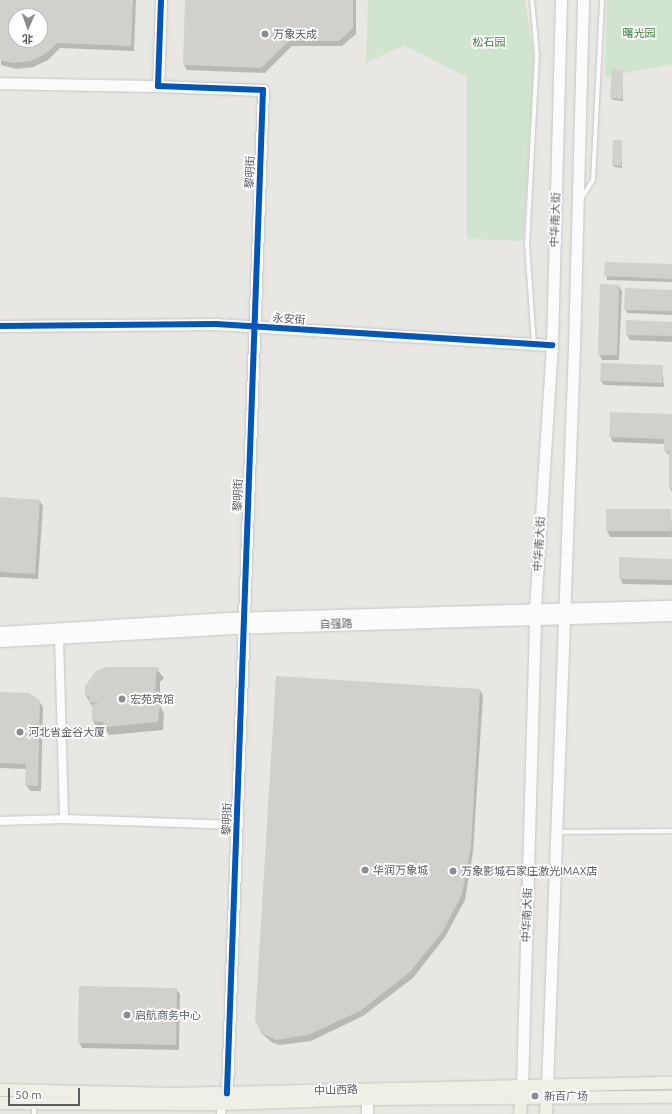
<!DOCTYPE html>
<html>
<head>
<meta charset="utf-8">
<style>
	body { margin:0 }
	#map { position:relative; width:672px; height:1114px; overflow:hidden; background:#e8e7e3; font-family:Ubuntu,"Noto Sans SC",sans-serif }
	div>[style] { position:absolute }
	.green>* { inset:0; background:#d1e4cf }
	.shadow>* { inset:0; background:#0003 }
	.building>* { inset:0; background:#d1d0cd }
	.roads { filter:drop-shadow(0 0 1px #c5c5c5) drop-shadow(0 0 1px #c5c5c5) }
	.lane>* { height:4px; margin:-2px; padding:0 2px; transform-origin:2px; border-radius:2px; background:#fcfbfb }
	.street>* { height:8px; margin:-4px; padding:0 4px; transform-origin:4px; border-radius:4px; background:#fcfbfb }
	.secondary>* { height:11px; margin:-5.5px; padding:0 5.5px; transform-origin:5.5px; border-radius:5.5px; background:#fcfbfb }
	.primary>* { height:12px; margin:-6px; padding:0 6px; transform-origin:6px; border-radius:6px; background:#f0efe6 }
	.cycleway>* { height:6px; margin:-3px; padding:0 3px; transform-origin:3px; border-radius:3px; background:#0057b8 }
	.dots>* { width:11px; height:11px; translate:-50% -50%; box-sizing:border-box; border:2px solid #fff; border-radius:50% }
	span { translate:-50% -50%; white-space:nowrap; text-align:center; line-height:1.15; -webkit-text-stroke:3.5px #fff; paint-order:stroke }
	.park-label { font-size:11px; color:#3a7e3b }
	.poi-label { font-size:11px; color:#595c60 }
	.left { translate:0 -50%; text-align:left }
	.street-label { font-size:11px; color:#595c60 }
	.north { position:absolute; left:8px; top:8px; width:40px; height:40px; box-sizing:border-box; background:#fff; border:1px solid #bdbebf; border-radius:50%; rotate:182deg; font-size:11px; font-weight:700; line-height:16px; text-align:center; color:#595c60 }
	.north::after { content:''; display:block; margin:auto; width:14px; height:18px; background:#8b8d8e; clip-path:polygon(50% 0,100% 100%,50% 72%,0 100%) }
	.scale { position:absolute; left:8px; top:1088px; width:72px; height:18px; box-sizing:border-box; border:2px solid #595c60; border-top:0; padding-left:5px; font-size:12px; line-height:14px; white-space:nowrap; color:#595c60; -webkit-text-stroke:3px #fff; paint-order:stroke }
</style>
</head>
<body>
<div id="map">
	<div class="green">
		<div style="clip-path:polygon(368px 0,525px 0,534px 57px,524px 233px,522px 241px,467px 239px,467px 77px,404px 45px,366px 63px)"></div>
		<div style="clip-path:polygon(607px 0,672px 0,672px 64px,605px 77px)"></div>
	</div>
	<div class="shadow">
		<div style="clip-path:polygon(evenodd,0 0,136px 0,134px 51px,60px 48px,48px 60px,33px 67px,17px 69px,1px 65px,0 0,16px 16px,40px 16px,40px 40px,16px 40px,16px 16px)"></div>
		<div style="clip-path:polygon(186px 0,356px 0,356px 34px,342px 46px,292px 46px,265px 73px,187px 70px,184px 65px)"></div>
		<div style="clip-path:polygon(622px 71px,623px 101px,613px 100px,611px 98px)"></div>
		<div style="clip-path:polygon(621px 141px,622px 168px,614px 167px,613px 165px)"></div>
		<div style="clip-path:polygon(606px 263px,672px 265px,672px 282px,607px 280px)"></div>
		<div style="clip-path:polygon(619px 286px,622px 291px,619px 360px,602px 360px,599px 354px)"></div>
		<div style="clip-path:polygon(672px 291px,672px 315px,627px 313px,625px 309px)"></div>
		<div style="clip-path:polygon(672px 323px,672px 342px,630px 340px,627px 335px)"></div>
		<div style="clip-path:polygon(662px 366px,664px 387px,604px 385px,601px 381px)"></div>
		<div style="clip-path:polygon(672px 415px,672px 492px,670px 488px,670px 456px,665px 451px,665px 444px,613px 442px,610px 436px)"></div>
		<div style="clip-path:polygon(0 498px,39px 500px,43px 506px,38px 579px,0 577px)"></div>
		<div style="clip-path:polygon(607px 510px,671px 510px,672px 537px,610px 537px,607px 531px)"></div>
		<div style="clip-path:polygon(672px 560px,672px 585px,623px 584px,620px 578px)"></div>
		<div style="clip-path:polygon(156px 668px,164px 678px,160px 682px,160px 705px,164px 714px,163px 730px,109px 735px,106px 730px,98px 730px,93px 721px,93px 708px,86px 696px)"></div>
		<div style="clip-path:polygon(480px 690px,483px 696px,473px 852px,465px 900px,445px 937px,413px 978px,363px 1016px,311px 1041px,280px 1045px,273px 1043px,262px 1034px,256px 1021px)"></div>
		<div style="clip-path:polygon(0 693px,39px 701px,43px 707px,41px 791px,30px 791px,26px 785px,27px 769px,0 768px)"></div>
		<div style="clip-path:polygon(176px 989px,180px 994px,179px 1050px,82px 1048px,79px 1042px)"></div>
	</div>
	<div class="building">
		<div style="clip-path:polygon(evenodd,0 0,133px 0,131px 46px,57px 43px,45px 54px,30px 61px,13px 63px,0 60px,0 0,16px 16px,40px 16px,40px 40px,16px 40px,16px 16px)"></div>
		<div style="clip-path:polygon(185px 0,353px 0,353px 28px,339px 41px,289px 41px,261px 68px,183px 65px)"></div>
		<div style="clip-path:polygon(612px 69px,623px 70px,622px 99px,610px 98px)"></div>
		<div style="clip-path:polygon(613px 140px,622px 140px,621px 166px,612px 165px)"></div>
		<div style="clip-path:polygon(605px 262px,672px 264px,672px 279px,604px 276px)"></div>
		<div style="clip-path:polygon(600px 284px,619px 285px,617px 355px,598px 355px)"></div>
		<div style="clip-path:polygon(625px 288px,672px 290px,672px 311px,624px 310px)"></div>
		<div style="clip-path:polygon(626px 320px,672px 322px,672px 336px,626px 335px)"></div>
		<div style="clip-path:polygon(601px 363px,663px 365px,662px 383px,600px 381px)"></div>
		<div style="clip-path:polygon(610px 412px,672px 414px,672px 489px,669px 488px,669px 451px,664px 451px,664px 439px,609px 437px)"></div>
		<div style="clip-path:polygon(0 497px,40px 500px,35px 574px,0 572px)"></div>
		<div style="clip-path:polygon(606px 509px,671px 509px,671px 531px,606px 531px)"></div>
		<div style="clip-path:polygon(619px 557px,672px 559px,672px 580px,619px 579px)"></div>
		<div style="clip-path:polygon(106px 667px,157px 667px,160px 669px,156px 673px,155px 703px,160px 704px,158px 722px,104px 727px,103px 722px,92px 721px,92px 704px,100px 703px,89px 702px,89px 696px,85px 696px,85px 686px,96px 671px)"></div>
		<div style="clip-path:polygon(276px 676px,480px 689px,471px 846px,462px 894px,443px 931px,410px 972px,360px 1011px,308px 1035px,276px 1040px,263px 1034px,255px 1021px)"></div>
		<div style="clip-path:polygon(0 692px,29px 693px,40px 700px,38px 786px,25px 785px,26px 764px,0 763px)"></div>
		<div style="clip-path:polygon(79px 986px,177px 988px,176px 1045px,78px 1043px)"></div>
	</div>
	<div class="roads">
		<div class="lane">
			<div style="left:532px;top:0;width:55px;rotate:84.8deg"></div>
			<div style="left:537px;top:55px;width:189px;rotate:93deg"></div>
			<div style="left:527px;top:244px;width:99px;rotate:86deg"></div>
			<div style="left:581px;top:199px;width:22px;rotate:-58deg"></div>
			<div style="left:593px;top:180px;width:180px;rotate:-87.1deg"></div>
			<div style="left:556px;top:832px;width:116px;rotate:-0.5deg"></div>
			<div style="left:34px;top:1114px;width:10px;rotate:-90deg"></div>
		</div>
		<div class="street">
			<div style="left:59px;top:637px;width:182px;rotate:88.4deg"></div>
			<div style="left:0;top:821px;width:64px;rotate:-1.8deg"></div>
			<div style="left:64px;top:819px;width:172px;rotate:2deg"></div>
			<div style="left:221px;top:1114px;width:10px;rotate:-84deg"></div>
		</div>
		<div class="secondary">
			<div style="left:161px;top:0;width:86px;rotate:92deg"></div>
			<div style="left:158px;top:86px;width:105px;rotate:2.2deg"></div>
			<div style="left:263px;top:90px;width:1004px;rotate:92.06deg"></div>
			<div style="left:0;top:83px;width:158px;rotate:1.1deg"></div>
			<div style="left:0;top:326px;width:216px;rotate:-0.5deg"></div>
			<div style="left:216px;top:324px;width:337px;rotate:3.6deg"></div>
			<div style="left:0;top:632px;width:229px;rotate:-3.5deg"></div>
			<div style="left:229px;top:618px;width:443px;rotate:-1.6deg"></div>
			<div style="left:0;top:641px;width:230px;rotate:-3.2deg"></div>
			<div style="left:230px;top:628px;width:442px;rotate:-1.7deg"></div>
			<div style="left:522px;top:1087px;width:479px;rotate:-88.4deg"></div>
			<div style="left:535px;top:608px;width:264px;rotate:-86.3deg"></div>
			<div style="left:552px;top:345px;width:345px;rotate:-88.5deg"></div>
			<div style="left:547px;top:1087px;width:741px;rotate:-87.91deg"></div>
			<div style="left:574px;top:346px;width:346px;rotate:-88.5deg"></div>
			<div style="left:367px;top:1114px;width:15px;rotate:-90deg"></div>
		</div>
		<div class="primary">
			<div style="left:0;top:1090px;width:173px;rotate:1.3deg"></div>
			<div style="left:173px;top:1094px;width:499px;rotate:-1.3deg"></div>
			<div style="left:0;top:1103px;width:222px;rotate:0.3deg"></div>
			<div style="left:222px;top:1104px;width:145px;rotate:-2deg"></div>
			<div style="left:367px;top:1099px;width:305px;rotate:-0.4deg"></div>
			<div style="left:520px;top:1114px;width:23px;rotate:-85deg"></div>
			<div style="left:546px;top:1114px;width:23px;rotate:-88deg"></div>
		</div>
	</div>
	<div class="cycleway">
		<div style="left:161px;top:0;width:86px;rotate:92deg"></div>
		<div style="left:158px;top:86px;width:105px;rotate:2.2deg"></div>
		<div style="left:263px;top:90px;width:1004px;rotate:92.06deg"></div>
		<div style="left:0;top:326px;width:216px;rotate:-0.5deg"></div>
		<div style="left:216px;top:324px;width:337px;rotate:3.6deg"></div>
	</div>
	<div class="dots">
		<div style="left:265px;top:34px;background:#8b8d8e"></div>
		<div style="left:122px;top:699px;background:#8b8d8e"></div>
		<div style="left:20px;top:732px;background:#8b8d8e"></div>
		<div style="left:365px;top:870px;background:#8b8d8e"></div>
		<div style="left:453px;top:871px;background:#8b8d8e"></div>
		<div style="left:127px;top:1015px;background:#8b8d8e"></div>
		<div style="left:535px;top:1096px;background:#8b8d8e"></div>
	</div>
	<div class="park-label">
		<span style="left:639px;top:33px">曙光园</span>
		<span style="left:489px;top:42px">松石园</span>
	</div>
	<div class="poi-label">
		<span class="left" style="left:273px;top:34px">万象天成</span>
		<span class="left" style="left:130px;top:699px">宏苑宾馆</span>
		<span class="left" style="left:28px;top:732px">河北省金谷大厦</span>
		<span class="left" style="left:373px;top:870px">华润万象城</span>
		<span class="left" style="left:461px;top:871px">万象影城石家庄激光IMAX店</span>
		<span class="left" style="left:135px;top:1015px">启航商务中心</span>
		<span class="left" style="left:544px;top:1096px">新百广场</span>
	</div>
	<div class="street-label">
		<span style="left:250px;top:172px;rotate:-88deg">黎明街</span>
		<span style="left:555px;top:220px;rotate:-88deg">中华南大街</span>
		<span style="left:289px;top:319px;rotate:4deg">永安街</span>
		<span style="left:238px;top:495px;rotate:-88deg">黎明街</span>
		<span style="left:539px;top:544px;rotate:-86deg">中华南大街</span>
		<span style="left:336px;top:624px;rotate:-2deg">自强路</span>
		<span style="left:227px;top:819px;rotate:-88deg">黎明街</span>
		<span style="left:527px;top:915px;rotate:-88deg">中华南大街</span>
		<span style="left:336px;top:1090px;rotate:-2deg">中山西路</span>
	</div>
	<div class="north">北</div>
	<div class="scale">50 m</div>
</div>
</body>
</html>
